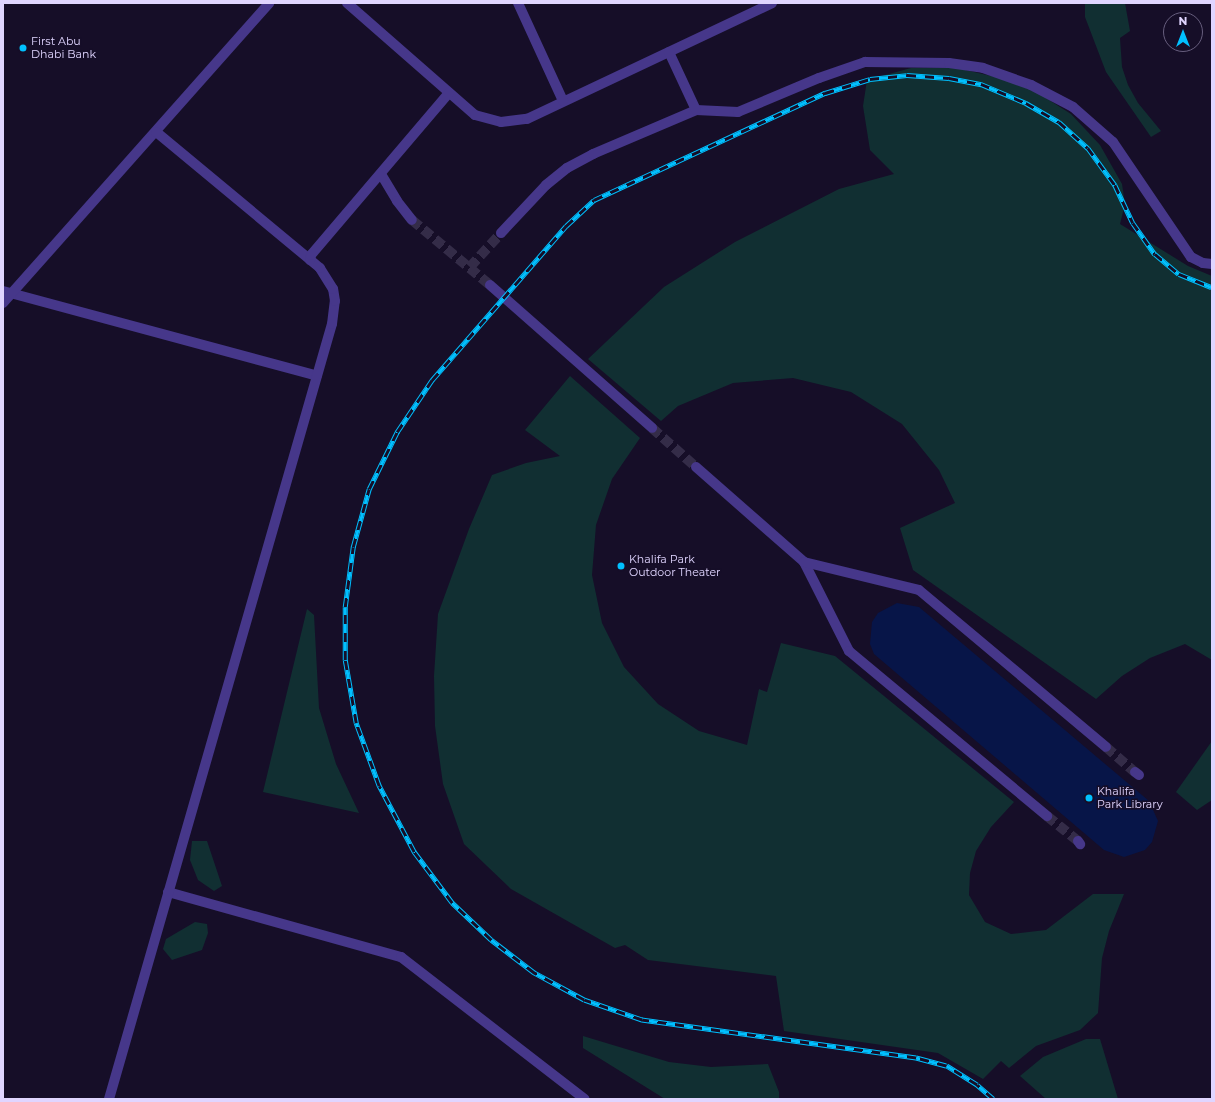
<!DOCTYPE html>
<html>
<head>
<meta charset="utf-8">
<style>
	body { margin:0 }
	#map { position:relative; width:1215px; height:1102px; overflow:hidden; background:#160e28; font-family:Montserrat,sans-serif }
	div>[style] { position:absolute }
	.green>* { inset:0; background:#112f32 }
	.water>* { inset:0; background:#071548 }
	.pedestrian-tunnel>* { height:10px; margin-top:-5px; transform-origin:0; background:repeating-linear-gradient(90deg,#342c48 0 10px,transparent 0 15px) }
	.service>* { height:10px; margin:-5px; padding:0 5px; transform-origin:5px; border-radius:5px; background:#46378a }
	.pedestrian>* { height:10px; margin:-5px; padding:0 5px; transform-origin:5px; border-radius:5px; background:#46378a }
	.rail>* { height:4.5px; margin-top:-2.25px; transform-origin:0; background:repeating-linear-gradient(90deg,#160e28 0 9px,#01c0ff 0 18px); box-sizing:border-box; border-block:1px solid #01c0ff }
	.dots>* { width:11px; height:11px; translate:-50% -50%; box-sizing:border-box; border:2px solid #160e28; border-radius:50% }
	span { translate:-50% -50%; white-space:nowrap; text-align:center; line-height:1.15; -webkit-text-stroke:3px #160e28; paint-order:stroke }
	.poi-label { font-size:11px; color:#e0d5ff }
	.left { translate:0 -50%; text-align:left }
	.frame { position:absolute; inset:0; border:4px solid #e0d5ff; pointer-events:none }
	.north { position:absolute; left:1163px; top:12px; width:40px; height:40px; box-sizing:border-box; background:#160e28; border:1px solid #675e7e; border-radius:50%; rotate:0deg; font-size:11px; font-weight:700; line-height:16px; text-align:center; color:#e0d5ff }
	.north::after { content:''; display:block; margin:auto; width:14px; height:18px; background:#01c0ff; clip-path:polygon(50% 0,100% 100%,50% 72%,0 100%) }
</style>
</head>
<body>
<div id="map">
	<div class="green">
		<div style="clip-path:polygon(1085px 3px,1125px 3px,1130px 31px,1120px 38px,1122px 67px,1128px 85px,1138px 103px,1161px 131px,1151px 137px,1106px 72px,1085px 17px)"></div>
		<div style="clip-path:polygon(911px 68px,957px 68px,1004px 79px,1038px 93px,1071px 114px,1100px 145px,1122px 184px,1125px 204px,1120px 224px,1188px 266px,1212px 276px,1212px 660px,1185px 644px,1150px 658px,1122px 676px,1096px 699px,913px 570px,900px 528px,955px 503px,939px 470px,902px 424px,851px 392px,793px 378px,733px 383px,678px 406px,661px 421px,588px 359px,664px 287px,735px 242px,839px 189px,894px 174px,870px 150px,863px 106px,867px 80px)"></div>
		<div style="clip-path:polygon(570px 376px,640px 438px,612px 479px,596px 525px,592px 575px,602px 623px,624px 667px,658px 704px,699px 731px,747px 745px,759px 689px,767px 692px,781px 643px,835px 656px,1014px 802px,991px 827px,976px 851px,970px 873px,969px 895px,985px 922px,1011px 934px,1046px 930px,1093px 894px,1124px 894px,1109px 931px,1102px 958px,1098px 1013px,1080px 1030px,1036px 1046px,1009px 1068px,1001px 1061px,983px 1079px,938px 1053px,784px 1031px,776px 976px,648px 960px,625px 945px,615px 948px,511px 889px,464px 844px,443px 784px,435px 726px,434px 676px,438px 614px,469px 529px,492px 475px,526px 463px,560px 456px,525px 430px)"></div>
		<div style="clip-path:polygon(307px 609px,314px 615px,319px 708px,336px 764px,359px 813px,263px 792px)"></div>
		<div style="clip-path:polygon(1212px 741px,1212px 800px,1197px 810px,1176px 792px)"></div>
		<div style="clip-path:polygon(192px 841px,207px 841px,222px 886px,214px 891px,198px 880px,190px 860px)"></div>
		<div style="clip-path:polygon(195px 922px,207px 924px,208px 933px,202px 950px,172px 960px,163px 949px,166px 939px)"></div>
		<div style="clip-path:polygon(583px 1036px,669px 1062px,711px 1067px,768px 1064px,779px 1092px,779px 1099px,665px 1099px,583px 1048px)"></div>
		<div style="clip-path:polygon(1086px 1039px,1100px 1039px,1118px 1099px,1046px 1099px,1020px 1076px,1043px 1057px)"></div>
	</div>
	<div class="water">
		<div style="clip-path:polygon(897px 603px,919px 607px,1149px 801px,1158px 821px,1152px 842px,1145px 850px,1124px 857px,1104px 850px,874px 654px,870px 644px,872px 622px,878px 613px)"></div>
	</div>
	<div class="pedestrian-tunnel">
		<div style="left:412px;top:220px;width:102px;rotate:39.8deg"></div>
		<div style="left:470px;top:267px;width:46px;rotate:-47.6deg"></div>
		<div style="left:652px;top:428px;width:59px;rotate:41.6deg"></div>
		<div style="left:1106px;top:747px;width:38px;rotate:41deg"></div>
		<div style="left:1047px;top:816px;width:40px;rotate:39deg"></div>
	</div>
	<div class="service">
		<div style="left:347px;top:3px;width:170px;rotate:41.2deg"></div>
		<div style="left:475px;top:115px;width:27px;rotate:15deg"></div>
		<div style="left:501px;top:122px;width:26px;rotate:-7deg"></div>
		<div style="left:527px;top:119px;width:271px;rotate:-25.3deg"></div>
		<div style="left:518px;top:3px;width:108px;rotate:65.3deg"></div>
		<div style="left:3px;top:291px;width:325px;rotate:15.1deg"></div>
		<div style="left:3px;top:303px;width:401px;rotate:-48.4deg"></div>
		<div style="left:168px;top:892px;width:242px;rotate:15.6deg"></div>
		<div style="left:401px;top:957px;width:232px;rotate:37.7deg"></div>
		<div style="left:109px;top:1099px;width:806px;rotate:-73.95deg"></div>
		<div style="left:332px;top:324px;width:23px;rotate:-83deg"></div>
		<div style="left:335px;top:301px;width:12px;rotate:-99deg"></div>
		<div style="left:333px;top:289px;width:25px;rotate:-122deg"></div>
		<div style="left:320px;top:268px;width:213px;rotate:-140.3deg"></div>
	</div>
	<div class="pedestrian">
		<div style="left:696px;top:110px;width:42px;rotate:2.7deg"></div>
		<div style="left:738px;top:112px;width:88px;rotate:-22.8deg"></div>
		<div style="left:819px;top:78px;width:49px;rotate:-19.2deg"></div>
		<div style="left:865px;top:62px;width:84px;rotate:0.7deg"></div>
		<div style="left:949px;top:63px;width:34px;rotate:8deg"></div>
		<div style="left:983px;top:68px;width:51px;rotate:19.5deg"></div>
		<div style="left:1031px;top:85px;width:47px;rotate:27.6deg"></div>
		<div style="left:1073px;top:107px;width:53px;rotate:41.2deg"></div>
		<div style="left:1113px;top:142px;width:139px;rotate:55.9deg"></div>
		<div style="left:1191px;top:257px;width:13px;rotate:27deg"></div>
		<div style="left:1203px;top:263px;width:9px;rotate:6deg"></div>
		<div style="left:381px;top:174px;width:31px;rotate:59deg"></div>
		<div style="left:397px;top:201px;width:24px;rotate:52deg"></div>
		<div style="left:501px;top:233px;width:66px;rotate:-46.8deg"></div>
		<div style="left:546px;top:185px;width:27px;rotate:-39deg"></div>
		<div style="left:567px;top:168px;width:30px;rotate:-28deg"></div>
		<div style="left:593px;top:154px;width:112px;rotate:-23.1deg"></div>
		<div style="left:696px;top:110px;width:64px;rotate:-115deg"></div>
		<div style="left:310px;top:260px;width:5px;rotate:-79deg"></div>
		<div style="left:311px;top:255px;width:213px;rotate:-49.6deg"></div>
		<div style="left:490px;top:285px;width:216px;rotate:41.4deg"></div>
		<div style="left:696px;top:467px;width:144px;rotate:41.3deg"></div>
		<div style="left:804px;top:562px;width:100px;rotate:63.2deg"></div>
		<div style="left:849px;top:651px;width:258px;rotate:39.8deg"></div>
		<div style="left:804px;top:562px;width:118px;rotate:13.7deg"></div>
		<div style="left:919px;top:590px;width:244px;rotate:40deg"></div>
		<div style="left:1135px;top:772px;width:5px;rotate:37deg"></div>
		<div style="left:1078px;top:841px;width:4px;rotate:56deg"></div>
	</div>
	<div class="rail">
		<div style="left:993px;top:1099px;width:21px;rotate:-139deg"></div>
		<div style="left:977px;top:1085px;width:36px;rotate:-148deg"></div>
		<div style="left:946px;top:1066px;width:31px;rotate:-165deg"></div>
		<div style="left:916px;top:1058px;width:277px;rotate:-172.1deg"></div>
		<div style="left:642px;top:1020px;width:61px;rotate:-161deg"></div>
		<div style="left:584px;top:1000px;width:57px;rotate:-151.6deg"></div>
		<div style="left:534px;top:973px;width:54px;rotate:-142.5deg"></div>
		<div style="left:491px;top:940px;width:54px;rotate:-136.5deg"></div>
		<div style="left:452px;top:903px;width:64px;rotate:-126.7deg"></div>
		<div style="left:414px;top:852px;width:75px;rotate:-117.9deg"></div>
		<div style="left:379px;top:786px;width:67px;rotate:-110.1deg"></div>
		<div style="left:356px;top:723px;width:64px;rotate:-99.9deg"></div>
		<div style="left:345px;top:660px;width:53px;rotate:-90deg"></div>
		<div style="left:345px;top:607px;width:61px;rotate:-82.4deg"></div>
		<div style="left:353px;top:547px;width:60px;rotate:-74.6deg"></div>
		<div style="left:369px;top:489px;width:64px;rotate:-63.8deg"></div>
		<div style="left:397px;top:432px;width:63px;rotate:-56.1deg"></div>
		<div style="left:432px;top:380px;width:204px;rotate:-49deg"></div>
		<div style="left:566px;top:226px;width:38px;rotate:-43deg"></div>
		<div style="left:594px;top:200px;width:255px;rotate:-24.9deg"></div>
		<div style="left:825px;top:93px;width:47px;rotate:-17.3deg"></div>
		<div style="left:870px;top:79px;width:37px;rotate:-6deg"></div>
		<div style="left:907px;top:75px;width:42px;rotate:4.1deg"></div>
		<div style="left:949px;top:78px;width:33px;rotate:11deg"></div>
		<div style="left:981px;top:84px;width:49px;rotate:22.9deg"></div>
		<div style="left:1026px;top:103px;width:38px;rotate:30deg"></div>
		<div style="left:1059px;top:122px;width:39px;rotate:42deg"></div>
		<div style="left:1088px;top:148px;width:46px;rotate:53.9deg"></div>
		<div style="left:1115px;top:185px;width:42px;rotate:64.7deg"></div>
		<div style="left:1133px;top:223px;width:38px;rotate:55deg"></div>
		<div style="left:1155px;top:254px;width:31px;rotate:40deg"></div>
		<div style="left:1179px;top:274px;width:35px;rotate:22deg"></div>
	</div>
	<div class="dots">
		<div style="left:23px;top:48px;background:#01c0ff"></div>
		<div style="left:621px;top:566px;background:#01c0ff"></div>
		<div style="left:1089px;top:798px;background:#01c0ff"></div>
	</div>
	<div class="poi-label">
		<span class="left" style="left:31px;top:48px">First Abu<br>Dhabi Bank</span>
		<span class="left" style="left:629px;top:566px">Khalifa Park<br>Outdoor Theater</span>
		<span class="left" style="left:1097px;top:798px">Khalifa<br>Park Library</span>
	</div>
	<div class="frame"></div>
	<div class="north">N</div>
</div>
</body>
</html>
